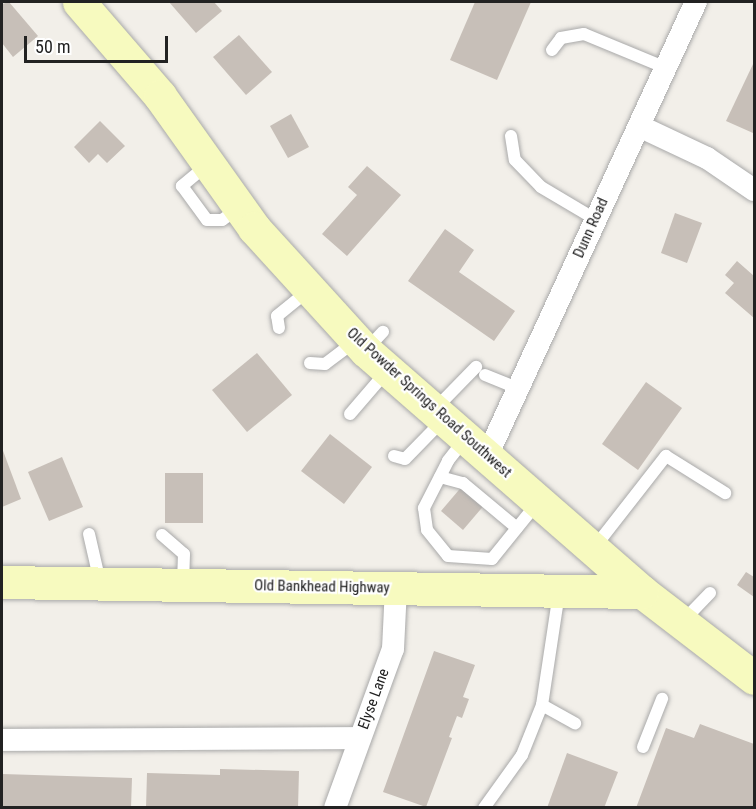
<!DOCTYPE html>
<html>
<head>
<meta charset="utf-8">
<style>
	body { margin:0 }
	#map { position:relative; width:756px; height:809px; overflow:hidden; background:#f2efe9; font-family:"Roboto Condensed",sans-serif }
	div>[style] { position:absolute }
	.building>* { inset:0; background:#c7bfb8 }
	.roads { filter:drop-shadow(0 0 2px #a9a9a9) drop-shadow(0 0 2px #a9a9a9) }
	.lane>* { height:12px; margin:-6px; padding:0 6px; transform-origin:6px; border-radius:6px; background:#fff }
	.street>* { height:22px; margin:-11px; padding:0 11px; transform-origin:11px; border-radius:11px; background:#fff }
	.secondary>* { height:33px; margin:-16.5px; padding:0 16.5px; transform-origin:16.5px; border-radius:16.5px; background:#f7fabf }
	span { translate:-50% -50%; white-space:nowrap; text-align:center; line-height:1.15; -webkit-text-stroke:4.5px #fff; paint-order:stroke }
	.street-label { font-size:15px; color:#222 }
	.frame { position:absolute; inset:0; border:3px solid #222; pointer-events:none }
	.scale { position:absolute; left:24px; top:36px; width:144px; height:27px; box-sizing:border-box; border:3px solid #222; border-top:0; padding-left:8px; font-size:18px; line-height:21px; white-space:nowrap; color:#222; -webkit-text-stroke:4px #fff; paint-order:stroke }
</style>
</head>
<body>
<div id="map">
	<div class="building">
		<div style="clip-path:polygon(9px 2px,38px 36px,13px 57px,2px 43px,2px 4px)"></div>
		<div style="clip-path:polygon(169px 2px,214px 2px,222px 11px,196px 33px)"></div>
		<div style="clip-path:polygon(475px 2px,531px 2px,497px 80px,450px 60px)"></div>
		<div style="clip-path:polygon(239px 35px,272px 72px,246px 95px,213px 57px)"></div>
		<div style="clip-path:polygon(754px 62px,754px 130px,753px 133px,726px 121px)"></div>
		<div style="clip-path:polygon(291px 114px,309px 147px,288px 158px,270px 126px)"></div>
		<div style="clip-path:polygon(100px 121px,125px 146px,107px 163px,98px 154px,89px 163px,74px 147px)"></div>
		<div style="clip-path:polygon(367px 166px,401px 195px,347px 256px,322px 234px,357px 195px,348px 187px)"></div>
		<div style="clip-path:polygon(675px 213px,702px 223px,687px 263px,661px 253px)"></div>
		<div style="clip-path:polygon(445px 229px,474px 250px,459px 272px,515px 311px,494px 341px,408px 281px)"></div>
		<div style="clip-path:polygon(737px 261px,754px 276px,754px 318px,725px 293px,734px 283px,725px 275px)"></div>
		<div style="clip-path:polygon(257px 353px,292px 395px,247px 432px,212px 390px)"></div>
		<div style="clip-path:polygon(646px 382px,682px 408px,638px 470px,602px 444px)"></div>
		<div style="clip-path:polygon(330px 434px,372px 467px,344px 504px,301px 471px)"></div>
		<div style="clip-path:polygon(2px 448px,21px 499px,2px 507px)"></div>
		<div style="clip-path:polygon(62px 457px,83px 507px,49px 521px,28px 472px)"></div>
		<div style="clip-path:polygon(165px 473px,203px 473px,203px 523px,165px 523px)"></div>
		<div style="clip-path:polygon(464px 484px,486px 503px,463px 530px,441px 511px)"></div>
		<div style="clip-path:polygon(746px 572px,754px 577px,754px 597px,737px 585px)"></div>
		<div style="clip-path:polygon(434px 651px,475px 665px,463px 697px,469px 699px,462px 718px,457px 716px,449px 737px,452px 738px,426px 807px,383px 792px)"></div>
		<div style="clip-path:polygon(700px 724px,754px 744px,754px 808px,636px 808px,666px 728px,694px 738px)"></div>
		<div style="clip-path:polygon(567px 753px,618px 772px,604px 808px,547px 808px)"></div>
		<div style="clip-path:polygon(220px 769px,299px 771px,298px 808px,146px 808px,147px 773px,220px 775px)"></div>
		<div style="clip-path:polygon(2px 774px,132px 778px,131px 808px,2px 808px)"></div>
	</div>
	<div class="roads">
		<div class="lane">
			<div style="left:552px;top:50px;width:15px;rotate:-53deg"></div>
			<div style="left:561px;top:38px;width:23px;rotate:-10deg"></div>
			<div style="left:584px;top:34px;width:89px;rotate:22.5deg"></div>
			<div style="left:511px;top:136px;width:24px;rotate:81deg"></div>
			<div style="left:515px;top:160px;width:37px;rotate:46deg"></div>
			<div style="left:541px;top:187px;width:63px;rotate:30.7deg"></div>
			<div style="left:207px;top:165px;width:33px;rotate:140deg"></div>
			<div style="left:182px;top:186px;width:42px;rotate:53.7deg"></div>
			<div style="left:207px;top:220px;width:15px"></div>
			<div style="left:222px;top:220px;width:21px;rotate:-35deg"></div>
			<div style="left:279px;top:328px;width:12px;rotate:-99deg"></div>
			<div style="left:277px;top:316px;width:41px;rotate:-39.1deg"></div>
			<div style="left:366px;top:350px;width:25px;rotate:-47deg"></div>
			<div style="left:310px;top:363px;width:15px;rotate:4deg"></div>
			<div style="left:325px;top:364px;width:38px;rotate:-37deg"></div>
			<div style="left:485px;top:375px;width:35px;rotate:22deg"></div>
			<div style="left:435px;top:409px;width:59px;rotate:-45.7deg"></div>
			<div style="left:350px;top:414px;width:57px;rotate:-49.3deg"></div>
			<div style="left:465px;top:439px;width:28px;rotate:128deg"></div>
			<div style="left:448px;top:461px;width:53px;rotate:117.1deg"></div>
			<div style="left:424px;top:508px;width:22px;rotate:82deg"></div>
			<div style="left:427px;top:530px;width:33px;rotate:51deg"></div>
			<div style="left:448px;top:556px;width:44px;rotate:3.9deg"></div>
			<div style="left:492px;top:559px;width:73px;rotate:-51.1deg"></div>
			<div style="left:394px;top:456px;width:11px;rotate:15deg"></div>
			<div style="left:405px;top:459px;width:54px;rotate:-45.7deg"></div>
			<div style="left:440px;top:477px;width:24px;rotate:15deg"></div>
			<div style="left:463px;top:483px;width:70px;rotate:39.8deg"></div>
			<div style="left:89px;top:534px;width:49px;rotate:77.1deg"></div>
			<div style="left:162px;top:535px;width:29px;rotate:41deg"></div>
			<div style="left:184px;top:554px;width:30px;rotate:92deg"></div>
			<div style="left:594px;top:548px;width:117px;rotate:-52deg"></div>
			<div style="left:666px;top:456px;width:70px;rotate:32.1deg"></div>
			<div style="left:683px;top:621px;width:39px;rotate:-46deg"></div>
			<div style="left:542px;top:705px;width:38px;rotate:29deg"></div>
			<div style="left:643px;top:747px;width:52px;rotate:-68.4deg"></div>
			<div style="left:484px;top:808px;width:65px;rotate:-54.4deg"></div>
			<div style="left:522px;top:755px;width:54px;rotate:-68.2deg"></div>
			<div style="left:542px;top:705px;width:114px;rotate:-81.4deg"></div>
		</div>
		<div class="street">
			<div style="left:639px;top:126px;width:75px;rotate:25.2deg"></div>
			<div style="left:707px;top:158px;width:57px;rotate:34.2deg"></div>
			<div style="left:487px;top:456px;width:500px;rotate:-65.3deg"></div>
			<div style="left:2px;top:740px;width:358px;rotate:-0.3deg"></div>
			<div style="left:335px;top:808px;width:169px;rotate:-70deg"></div>
			<div style="left:393px;top:649px;width:61px;rotate:-87.2deg"></div>
		</div>
		<div class="secondary">
			<div style="left:79px;top:2px;width:124px;rotate:49.2deg"></div>
			<div style="left:160px;top:96px;width:162px;rotate:54.5deg"></div>
			<div style="left:254px;top:228px;width:166px;rotate:47.7deg"></div>
			<div style="left:366px;top:351px;width:366px;rotate:41.1deg"></div>
			<div style="left:642px;top:592px;width:141px;rotate:37.5deg"></div>
			<div style="left:2px;top:582px;width:640px;rotate:0.9deg"></div>
		</div>
	</div>
	<div class="street-label">
		<span style="left:591px;top:228px;rotate:-66deg">Dunn Road</span>
		<span style="left:429px;top:403px;rotate:42deg">Old Powder Springs Road Southwest</span>
		<span style="left:322px;top:587px;rotate:1deg">Old Bankhead Highway</span>
		<span style="left:374px;top:699px;rotate:-70deg">Elyse Lane</span>
	</div>
	<div class="frame"></div>
	<div class="scale">50 m</div>
</div>
</body>
</html>
